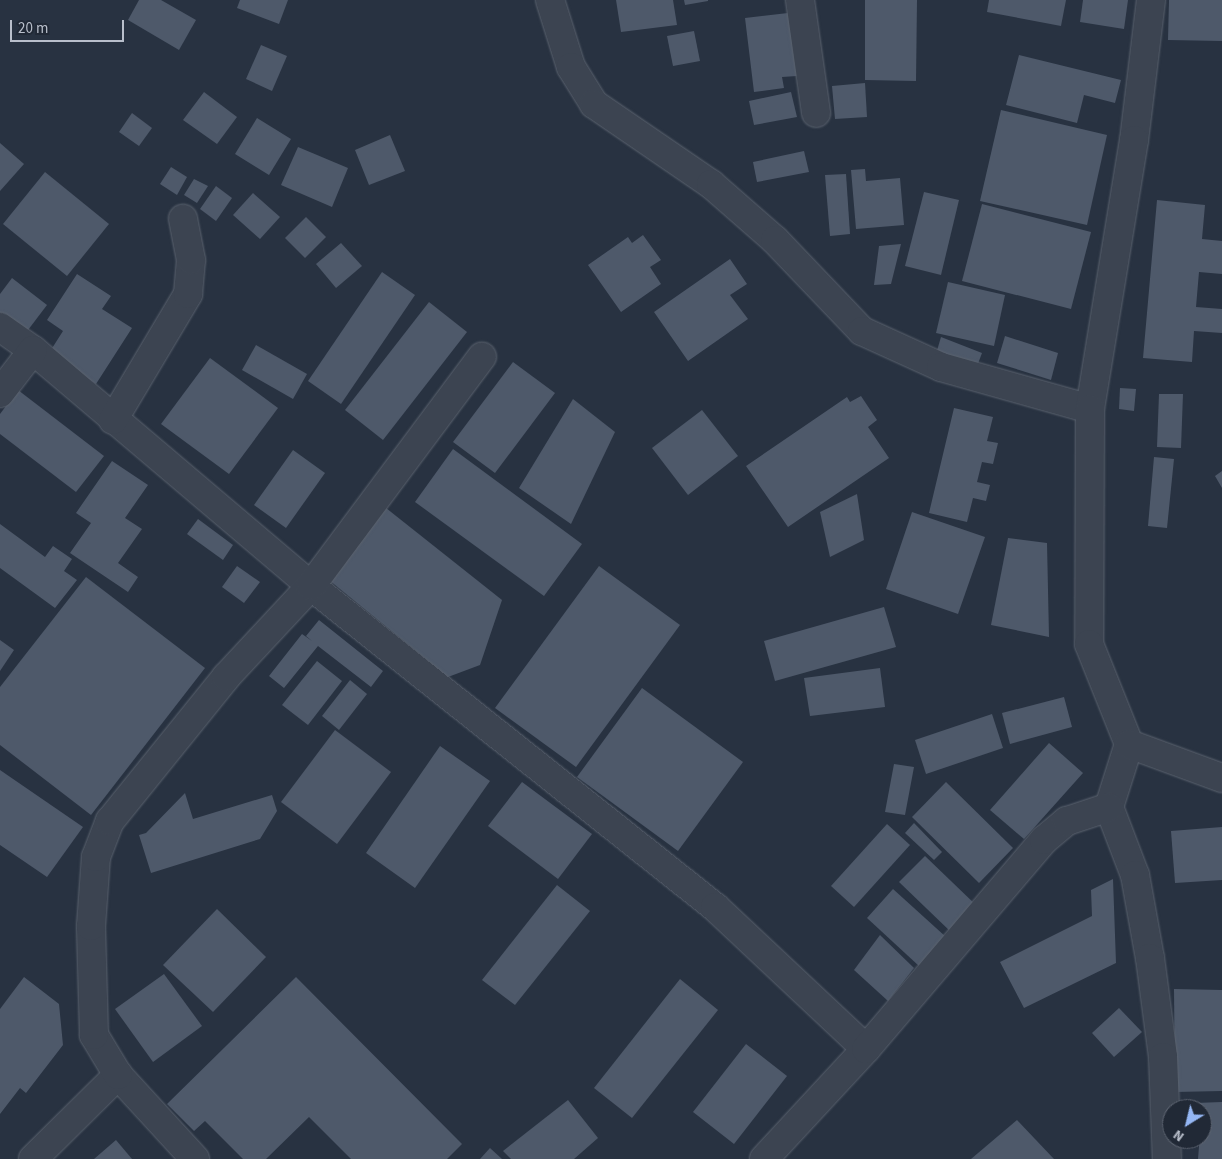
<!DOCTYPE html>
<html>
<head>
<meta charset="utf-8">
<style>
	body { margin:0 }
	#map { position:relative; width:1222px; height:1159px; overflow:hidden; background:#283241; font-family:"Source Sans 3",sans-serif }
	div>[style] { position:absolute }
	.building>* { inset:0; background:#4e596a }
	.roads { filter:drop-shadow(0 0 1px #5a626e) drop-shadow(0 0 1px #5a626e) }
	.minor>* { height:28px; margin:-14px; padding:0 14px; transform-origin:14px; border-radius:14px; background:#3c4451 }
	span { translate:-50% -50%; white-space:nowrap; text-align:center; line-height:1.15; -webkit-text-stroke:4px #212936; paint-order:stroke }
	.north { position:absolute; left:1162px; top:1099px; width:50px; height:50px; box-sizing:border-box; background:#212936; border:1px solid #5e6572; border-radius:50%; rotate:216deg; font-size:14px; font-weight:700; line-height:20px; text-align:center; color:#b9bfcb }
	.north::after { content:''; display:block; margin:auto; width:18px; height:22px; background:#95b7f4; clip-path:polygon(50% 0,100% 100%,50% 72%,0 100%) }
	.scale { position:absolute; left:10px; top:20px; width:114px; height:22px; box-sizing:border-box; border:2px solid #b9bfcb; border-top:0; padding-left:6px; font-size:15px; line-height:18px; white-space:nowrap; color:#b9bfcb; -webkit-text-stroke:4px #212936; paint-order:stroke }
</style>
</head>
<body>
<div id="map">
	<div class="building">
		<div style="clip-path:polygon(139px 0,161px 0,196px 20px,179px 50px,128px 20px)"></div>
		<div style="clip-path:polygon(240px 0,288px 0,279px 24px,237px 8px)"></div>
		<div style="clip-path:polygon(616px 0,673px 0,677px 25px,621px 32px)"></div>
		<div style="clip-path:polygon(684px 0,708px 0,708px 1px,685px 5px)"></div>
		<div style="clip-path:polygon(865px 0,917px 0,916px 81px,865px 80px)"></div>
		<div style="clip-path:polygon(989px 0,1066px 0,1061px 26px,987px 12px)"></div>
		<div style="clip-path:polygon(1083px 0,1128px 0,1124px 29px,1080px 22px)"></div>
		<div style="clip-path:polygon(1169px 0,1222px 0,1222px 41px,1168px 40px)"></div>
		<div style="clip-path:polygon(788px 13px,797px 76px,782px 77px,784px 88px,754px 92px,745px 18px)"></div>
		<div style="clip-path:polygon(694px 31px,700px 61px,673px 66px,667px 36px)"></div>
		<div style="clip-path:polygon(261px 45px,287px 56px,272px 91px,246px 79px)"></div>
		<div style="clip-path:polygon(1019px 55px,1121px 80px,1115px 103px,1084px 95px,1077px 123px,1006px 105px)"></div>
		<div style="clip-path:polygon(865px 83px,867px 117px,835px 119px,832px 86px)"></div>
		<div style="clip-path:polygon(204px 92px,237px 117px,217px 144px,183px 120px)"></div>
		<div style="clip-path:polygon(791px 92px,797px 117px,754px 125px,749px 101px)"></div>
		<div style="clip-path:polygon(1001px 110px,1107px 135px,1087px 225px,980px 201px)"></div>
		<div style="clip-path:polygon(132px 113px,152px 128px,139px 146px,119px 132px)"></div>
		<div style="clip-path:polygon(257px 118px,291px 139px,269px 175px,235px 154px)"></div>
		<div style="clip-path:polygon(390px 135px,405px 171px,369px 185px,355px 150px)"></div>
		<div style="clip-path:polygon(0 143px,24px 164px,0 191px)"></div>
		<div style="clip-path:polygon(298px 147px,348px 168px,332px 207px,281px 185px)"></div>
		<div style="clip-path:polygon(804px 151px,809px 172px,757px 182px,753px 162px)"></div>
		<div style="clip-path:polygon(171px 167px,187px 177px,177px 195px,160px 184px)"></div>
		<div style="clip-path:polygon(865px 169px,866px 181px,900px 178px,904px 225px,856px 229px,851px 170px)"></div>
		<div style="clip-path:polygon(45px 172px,109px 224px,67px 276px,3px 224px)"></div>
		<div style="clip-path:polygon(846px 174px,850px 234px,830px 236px,825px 175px)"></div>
		<div style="clip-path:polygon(194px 179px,208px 186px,197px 203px,184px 195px)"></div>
		<div style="clip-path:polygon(216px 186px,232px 198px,216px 221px,200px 209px)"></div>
		<div style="clip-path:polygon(924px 192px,959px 200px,941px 275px,905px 266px)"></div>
		<div style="clip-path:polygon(253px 193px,280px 217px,260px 239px,233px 215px)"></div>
		<div style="clip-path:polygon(1157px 200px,1205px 205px,1202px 239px,1222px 241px,1222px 274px,1199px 272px,1196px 307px,1222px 309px,1222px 333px,1194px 331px,1192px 362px,1143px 358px)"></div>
		<div style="clip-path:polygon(982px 204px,1091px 232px,1071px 309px,962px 281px)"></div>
		<div style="clip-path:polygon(306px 217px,326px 237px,305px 258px,285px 238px)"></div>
		<div style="clip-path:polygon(643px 235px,661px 260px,650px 267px,661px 284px,621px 312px,588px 265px,628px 237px,632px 243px)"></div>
		<div style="clip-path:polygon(341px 243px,362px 266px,336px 288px,316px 264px)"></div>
		<div style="clip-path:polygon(901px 244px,891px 284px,874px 285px,879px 246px)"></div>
		<div style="clip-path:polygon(730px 259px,747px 284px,730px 295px,748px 319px,688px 361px,654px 312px)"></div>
		<div style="clip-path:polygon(382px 272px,415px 295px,341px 404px,308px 381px)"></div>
		<div style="clip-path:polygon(77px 274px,111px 296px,102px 309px,132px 328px,96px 384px,49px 353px,63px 331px,47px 320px)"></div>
		<div style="clip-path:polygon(12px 278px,47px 305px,25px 334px,0 315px,0 294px)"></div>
		<div style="clip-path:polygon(948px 282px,1005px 295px,994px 346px,936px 333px)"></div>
		<div style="clip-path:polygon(429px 302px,467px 332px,383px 440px,345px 410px)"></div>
		<div style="clip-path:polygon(1005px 336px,1058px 353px,1051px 380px,997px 363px)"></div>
		<div style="clip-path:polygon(941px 337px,982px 353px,976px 369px,936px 354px)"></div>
		<div style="clip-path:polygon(256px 345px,307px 374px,293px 399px,242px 370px)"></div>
		<div style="clip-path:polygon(210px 358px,278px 408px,229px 474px,161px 424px)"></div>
		<div style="clip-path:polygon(513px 362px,555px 393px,495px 473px,453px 442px)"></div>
		<div style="clip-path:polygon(1120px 388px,1136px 389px,1134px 411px,1119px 409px)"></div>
		<div style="clip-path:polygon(18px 390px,104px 456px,76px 492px,0 434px,0 414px)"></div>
		<div style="clip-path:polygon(1159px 394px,1183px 394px,1181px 448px,1157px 447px)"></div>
		<div style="clip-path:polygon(861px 396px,877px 420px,868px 427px,889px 458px,788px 527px,746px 466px,847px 397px,850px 402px)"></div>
		<div style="clip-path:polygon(573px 399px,615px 432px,571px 524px,519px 488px)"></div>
		<div style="clip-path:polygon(954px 408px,993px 417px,987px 441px,998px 443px,993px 464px,982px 462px,977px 482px,990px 485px,986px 501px,973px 498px,967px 522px,929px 513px)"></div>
		<div style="clip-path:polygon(702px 410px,738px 456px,688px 495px,652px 448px)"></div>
		<div style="clip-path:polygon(453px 449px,582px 544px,544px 596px,415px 502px)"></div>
		<div style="clip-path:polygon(293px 450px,325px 473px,286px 528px,254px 505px)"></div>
		<div style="clip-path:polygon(1154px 457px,1174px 459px,1167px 528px,1148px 526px)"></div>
		<div style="clip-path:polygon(112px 461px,148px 485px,125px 518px,142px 529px,118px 563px,138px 577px,128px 592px,70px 553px,91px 523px,76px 513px)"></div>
		<div style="clip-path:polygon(1222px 471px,1222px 488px,1215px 476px)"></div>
		<div style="clip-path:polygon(857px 494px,864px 540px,830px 557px,820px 512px)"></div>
		<div style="clip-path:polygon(386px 508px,502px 600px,480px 665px,448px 677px,329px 580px)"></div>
		<div style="clip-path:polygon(912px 512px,985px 537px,958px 614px,886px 589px)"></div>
		<div style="clip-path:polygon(198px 519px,233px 545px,223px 560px,187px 534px)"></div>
		<div style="clip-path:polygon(0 524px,45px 557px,53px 546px,72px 559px,64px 571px,77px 580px,55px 608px,0 568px)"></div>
		<div style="clip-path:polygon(1008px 538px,1047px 543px,1049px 637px,991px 625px)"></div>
		<div style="clip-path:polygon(237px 566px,260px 582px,244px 603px,222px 587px)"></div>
		<div style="clip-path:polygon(599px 566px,680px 625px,576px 767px,495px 708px)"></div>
		<div style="clip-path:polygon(86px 577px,205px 668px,91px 815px,0 745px,0 687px)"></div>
		<div style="clip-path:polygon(884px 607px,896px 647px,775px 681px,764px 641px)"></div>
		<div style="clip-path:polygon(319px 620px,383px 671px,371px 687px,318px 646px,284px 688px,269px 676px,302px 634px,312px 641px,306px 636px)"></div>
		<div style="clip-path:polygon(0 640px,14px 650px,0 671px)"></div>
		<div style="clip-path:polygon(317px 661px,342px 681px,308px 725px,282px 705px)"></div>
		<div style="clip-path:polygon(880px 668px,885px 707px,810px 716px,804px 678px)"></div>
		<div style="clip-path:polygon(350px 680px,367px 694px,339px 730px,322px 716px)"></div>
		<div style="clip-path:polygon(642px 688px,743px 762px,678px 851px,577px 777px)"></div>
		<div style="clip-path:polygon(1064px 697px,1072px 727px,1010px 744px,1002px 713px)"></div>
		<div style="clip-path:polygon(992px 714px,1003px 748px,926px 774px,915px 740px)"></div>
		<div style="clip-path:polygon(335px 730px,391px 772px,337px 844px,281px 802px)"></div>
		<div style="clip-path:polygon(1049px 743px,1083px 773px,1024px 839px,990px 810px)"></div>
		<div style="clip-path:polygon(440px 746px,490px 781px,415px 888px,366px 853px)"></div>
		<div style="clip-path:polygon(894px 764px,914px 767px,905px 815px,885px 812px)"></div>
		<div style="clip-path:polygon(0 770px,83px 827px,47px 877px,0 845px)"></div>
		<div style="clip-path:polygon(522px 782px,592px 834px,558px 879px,488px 826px)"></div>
		<div style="clip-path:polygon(946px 782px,1013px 848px,979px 883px,912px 817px)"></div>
		<div style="clip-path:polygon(185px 793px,193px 819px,272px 795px,277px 811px,260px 839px,151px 873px,139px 835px,146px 833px)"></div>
		<div style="clip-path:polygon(914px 823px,942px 852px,934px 860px,905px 833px)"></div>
		<div style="clip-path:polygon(887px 824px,910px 845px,854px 907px,831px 886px)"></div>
		<div style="clip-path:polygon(1222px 827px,1222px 880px,1175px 883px,1171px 831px)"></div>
		<div style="clip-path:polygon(925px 856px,978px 907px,952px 933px,899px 882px)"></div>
		<div style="clip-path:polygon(1113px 879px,1116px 963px,1024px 1008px,1000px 962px,1092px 916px,1091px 890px)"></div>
		<div style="clip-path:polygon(557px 885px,590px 911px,515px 1005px,482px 980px)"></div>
		<div style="clip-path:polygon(893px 889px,946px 937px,919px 966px,867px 918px)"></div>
		<div style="clip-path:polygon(217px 909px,266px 957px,213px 1012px,163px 965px)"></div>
		<div style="clip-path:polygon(880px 935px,914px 968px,888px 1001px,854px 970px)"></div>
		<div style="clip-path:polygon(164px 974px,202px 1026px,153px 1062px,115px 1009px)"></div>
		<div style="clip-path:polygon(24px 977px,59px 1004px,63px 1045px,26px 1093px,20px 1088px,0 1114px,0 1009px)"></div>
		<div style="clip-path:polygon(296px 977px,462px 1144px,447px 1159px,351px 1159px,309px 1117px,266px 1159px,243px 1159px,205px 1121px,194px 1131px,167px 1104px)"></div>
		<div style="clip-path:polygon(680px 979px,718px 1010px,632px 1118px,594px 1088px)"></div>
		<div style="clip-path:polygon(1174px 989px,1222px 990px,1222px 1091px,1175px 1092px)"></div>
		<div style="clip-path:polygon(1119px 1008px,1142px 1032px,1114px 1057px,1092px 1033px)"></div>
		<div style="clip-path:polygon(746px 1044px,787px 1076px,734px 1144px,693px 1112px)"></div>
		<div style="clip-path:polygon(568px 1100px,598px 1138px,574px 1159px,511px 1159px,503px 1151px)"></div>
		<div style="clip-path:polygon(1222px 1102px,1222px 1159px,1198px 1159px,1202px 1109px,1195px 1109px,1195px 1103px)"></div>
		<div style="clip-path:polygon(1017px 1120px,1054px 1159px,971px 1159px)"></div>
		<div style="clip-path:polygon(116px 1140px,132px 1159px,94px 1159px)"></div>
		<div style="clip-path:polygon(490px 1148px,502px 1159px,480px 1159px)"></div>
	</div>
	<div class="roads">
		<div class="minor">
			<div style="left:550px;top:0;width:70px;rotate:72.6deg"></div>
			<div style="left:571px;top:67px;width:44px;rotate:58.1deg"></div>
			<div style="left:594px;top:104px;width:142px;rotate:34.4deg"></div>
			<div style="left:711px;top:184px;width:85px;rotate:41.2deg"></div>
			<div style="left:775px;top:240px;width:126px;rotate:46.3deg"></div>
			<div style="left:862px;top:331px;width:87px;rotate:24.5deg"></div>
			<div style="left:941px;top:367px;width:155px;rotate:15.7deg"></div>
			<div style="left:800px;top:0;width:114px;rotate:81.9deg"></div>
			<div style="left:1151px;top:0;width:141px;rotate:96.9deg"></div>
			<div style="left:1134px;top:140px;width:273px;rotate:99.3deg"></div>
			<div style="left:1090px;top:409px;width:235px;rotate:90.2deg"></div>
			<div style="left:1089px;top:644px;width:108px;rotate:68.2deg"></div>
			<div style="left:1129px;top:744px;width:66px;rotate:107.6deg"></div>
			<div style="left:1109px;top:807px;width:73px;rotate:69.1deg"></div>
			<div style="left:1135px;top:875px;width:84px;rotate:79.8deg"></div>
			<div style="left:1150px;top:958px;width:100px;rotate:82.5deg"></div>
			<div style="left:1163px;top:1057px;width:102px;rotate:87.8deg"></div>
			<div style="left:0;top:327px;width:40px;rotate:34.9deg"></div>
			<div style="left:33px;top:350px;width:365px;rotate:40.3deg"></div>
			<div style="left:311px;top:586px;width:516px;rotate:38.47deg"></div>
			<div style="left:715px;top:907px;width:207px;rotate:43.2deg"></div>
			<div style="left:0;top:393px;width:54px;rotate:-52.5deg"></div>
			<div style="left:113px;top:420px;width:147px;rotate:-59.2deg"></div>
			<div style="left:188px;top:294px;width:34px;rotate:-85deg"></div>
			<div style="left:191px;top:260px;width:42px;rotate:-101deg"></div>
			<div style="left:1129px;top:744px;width:99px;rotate:20.1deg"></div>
			<div style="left:33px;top:1159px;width:120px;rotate:-44.7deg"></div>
			<div style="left:195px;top:1159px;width:114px;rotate:-132.5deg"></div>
			<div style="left:118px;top:1075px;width:47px;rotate:-121deg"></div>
			<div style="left:94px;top:1035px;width:109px;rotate:-91.6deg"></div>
			<div style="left:91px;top:926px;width:69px;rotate:-85.9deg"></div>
			<div style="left:96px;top:857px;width:39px;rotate:-69deg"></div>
			<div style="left:110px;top:821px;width:185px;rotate:-51.1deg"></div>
			<div style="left:226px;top:677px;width:125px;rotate:-47deg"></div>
			<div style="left:311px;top:586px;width:286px;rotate:-53.3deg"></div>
			<div style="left:764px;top:1159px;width:150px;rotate:-47.2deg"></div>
			<div style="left:866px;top:1049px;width:275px;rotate:-49.6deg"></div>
			<div style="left:1044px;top:840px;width:30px;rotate:-40deg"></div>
			<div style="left:1067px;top:821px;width:44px;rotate:-18.4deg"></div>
		</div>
	</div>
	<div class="north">N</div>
	<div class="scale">20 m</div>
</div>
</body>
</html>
